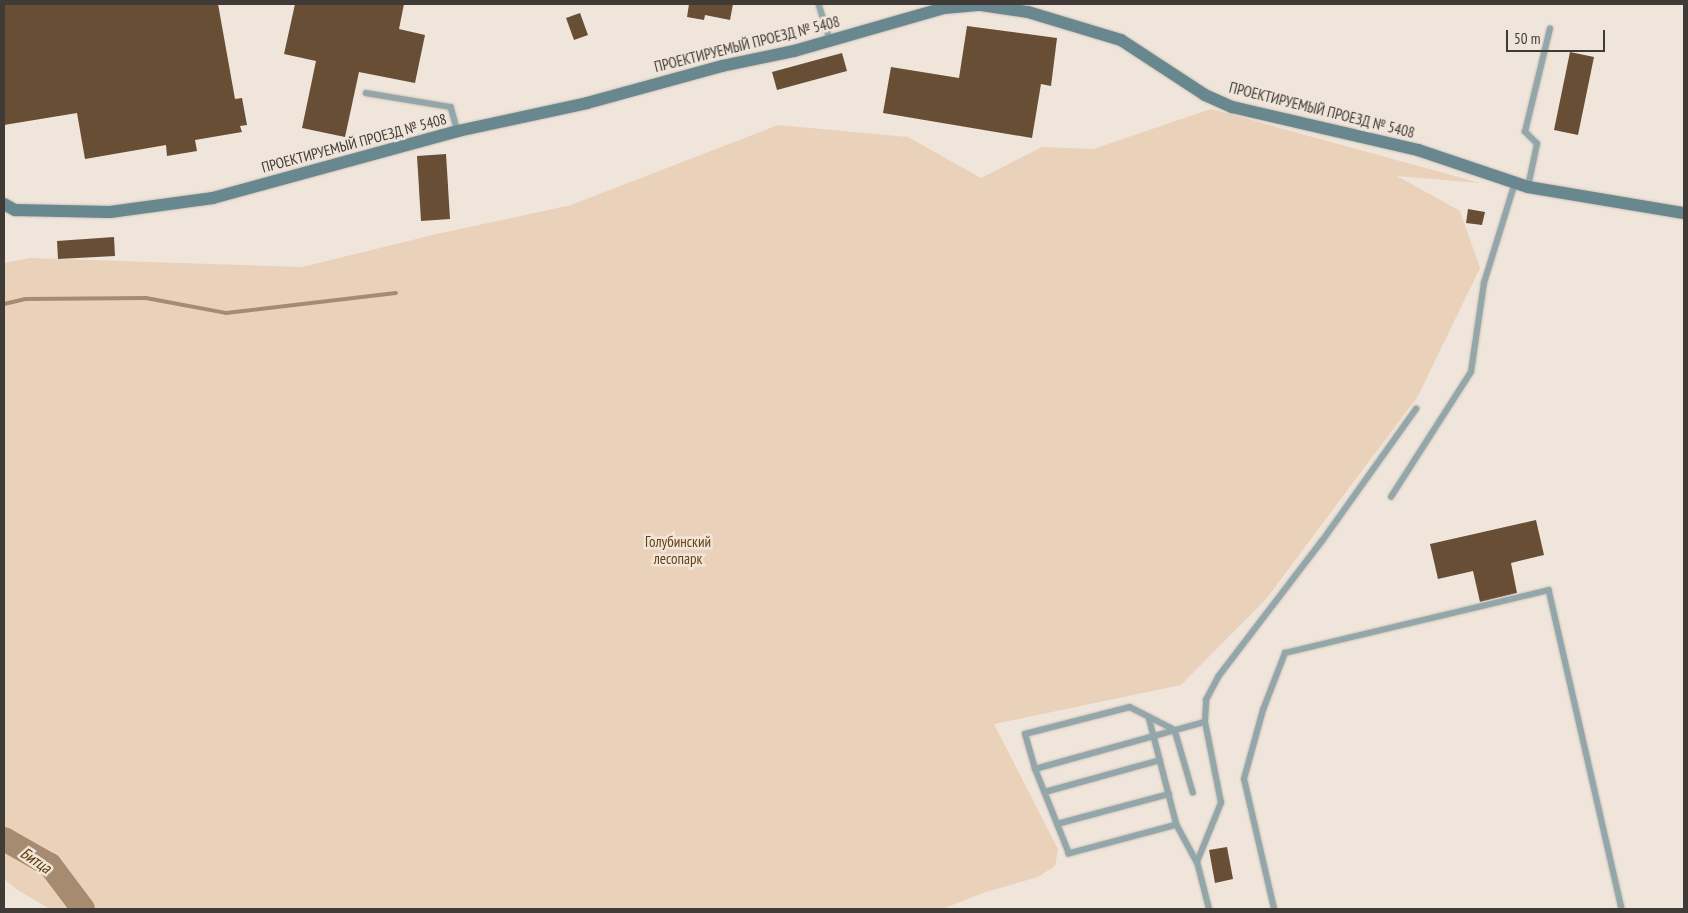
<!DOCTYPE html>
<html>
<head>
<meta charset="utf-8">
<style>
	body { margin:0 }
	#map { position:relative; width:1688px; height:913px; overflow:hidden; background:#f0e5da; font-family:"PT Sans Narrow",sans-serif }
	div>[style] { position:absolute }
	.green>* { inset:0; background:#ead1b9 }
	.stream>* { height:4px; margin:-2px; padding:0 2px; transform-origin:2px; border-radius:2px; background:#a78b70 }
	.river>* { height:24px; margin:-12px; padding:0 12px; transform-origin:12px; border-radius:12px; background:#a78b70 }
	.building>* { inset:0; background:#684e34 }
	.roads { filter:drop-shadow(0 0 1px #cdc3b9) drop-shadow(0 0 1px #cdc3b9) }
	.lane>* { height:5.5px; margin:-2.75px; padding:0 2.75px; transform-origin:2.75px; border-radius:2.75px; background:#93a7ab }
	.secondary>* { height:12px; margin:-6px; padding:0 6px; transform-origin:6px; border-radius:6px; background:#69878e }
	span { translate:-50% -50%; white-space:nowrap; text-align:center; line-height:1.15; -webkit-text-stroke:5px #f0e5da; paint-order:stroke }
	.street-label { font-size:15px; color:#403b37 }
	.park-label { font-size:15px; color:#6a4212 }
	.water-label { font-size:16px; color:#5f3803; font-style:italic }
	.frame { position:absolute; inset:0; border:5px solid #403b37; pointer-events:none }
	.scale { position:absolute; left:1506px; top:30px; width:99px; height:22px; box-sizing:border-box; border:2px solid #403b37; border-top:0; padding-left:6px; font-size:15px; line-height:18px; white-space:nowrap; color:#403b37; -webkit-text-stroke:4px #f0e5da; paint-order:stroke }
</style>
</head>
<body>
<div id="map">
	<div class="green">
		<div style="clip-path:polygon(1211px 109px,1480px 183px,1397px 176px,1460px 211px,1480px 268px,1418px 396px,1266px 599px,1181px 685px,994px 724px,1058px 849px,1055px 866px,1038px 877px,986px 892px,942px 909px,50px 909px,16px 889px,4px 879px,4px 263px,30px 258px,302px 267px,437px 234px,571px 205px,778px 125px,908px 137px,981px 178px,1042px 147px,1093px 149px)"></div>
	</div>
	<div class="stream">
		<div style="left:4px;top:304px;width:22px;rotate:-13deg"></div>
		<div style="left:25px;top:299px;width:121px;rotate:-0.5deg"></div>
		<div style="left:146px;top:298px;width:81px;rotate:10.6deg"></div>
		<div style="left:226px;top:313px;width:171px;rotate:-6.7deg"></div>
	</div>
	<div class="river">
		<div style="left:4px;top:839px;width:53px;rotate:29.5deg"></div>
		<div style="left:50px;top:865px;width:55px;rotate:53.1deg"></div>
	</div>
	<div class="building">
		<div style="clip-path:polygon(4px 4px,218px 4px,235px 99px,242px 98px,247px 125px,240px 126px,242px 132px,195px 140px,197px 151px,167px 156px,166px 145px,85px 159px,77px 113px,4px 125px)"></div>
		<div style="clip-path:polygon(295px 4px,404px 4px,399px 29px,425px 35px,415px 83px,359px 72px,345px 137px,302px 128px,316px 61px,284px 54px)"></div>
		<div style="clip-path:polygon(689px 4px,733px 4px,730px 20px,705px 15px,704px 20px,687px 17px)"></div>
		<div style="clip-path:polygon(580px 13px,588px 35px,574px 40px,566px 18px)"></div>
		<div style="clip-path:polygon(967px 26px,1057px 38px,1051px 86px,1041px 84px,1032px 138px,883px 113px,891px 67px,959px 78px)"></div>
		<div style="clip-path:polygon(1570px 52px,1594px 57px,1578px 135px,1554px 130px)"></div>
		<div style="clip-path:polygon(842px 53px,847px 71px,777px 90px,772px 72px)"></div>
		<div style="clip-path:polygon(446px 154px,450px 219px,421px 221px,417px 156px)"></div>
		<div style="clip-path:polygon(1468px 209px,1485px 212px,1482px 225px,1466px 223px)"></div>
		<div style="clip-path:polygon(114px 237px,115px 256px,58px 259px,57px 241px)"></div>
		<div style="clip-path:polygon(1536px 520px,1544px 555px,1511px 563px,1517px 593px,1480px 602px,1473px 571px,1438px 579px,1430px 544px)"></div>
		<div style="clip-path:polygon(1227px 847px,1233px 879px,1215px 883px,1209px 850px)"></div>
	</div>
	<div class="roads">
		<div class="lane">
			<div style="left:819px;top:4px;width:39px;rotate:73deg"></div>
			<div style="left:366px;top:93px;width:86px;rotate:9.4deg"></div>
			<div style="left:451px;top:107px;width:25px;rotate:74deg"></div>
			<div style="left:1528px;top:187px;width:44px;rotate:-78.2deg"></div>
			<div style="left:1537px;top:144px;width:17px;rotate:-135deg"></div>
			<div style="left:1525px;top:132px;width:106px;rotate:-76.4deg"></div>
			<div style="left:1391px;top:497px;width:148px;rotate:-57.4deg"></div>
			<div style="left:1471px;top:372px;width:90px;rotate:-81.7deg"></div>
			<div style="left:1484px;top:283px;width:105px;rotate:-72.8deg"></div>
			<div style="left:1149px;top:717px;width:112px;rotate:75.5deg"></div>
			<div style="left:1177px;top:825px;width:42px;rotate:61.6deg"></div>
			<div style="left:1035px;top:769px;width:176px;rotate:-15.5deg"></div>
			<div style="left:1045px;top:792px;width:119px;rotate:-15.5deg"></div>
			<div style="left:1057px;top:824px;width:116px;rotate:-15deg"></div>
			<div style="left:1177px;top:825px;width:112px;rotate:165deg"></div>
			<div style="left:1069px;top:854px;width:92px;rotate:-111.8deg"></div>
			<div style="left:1035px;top:769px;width:36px;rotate:-106deg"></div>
			<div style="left:1025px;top:734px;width:108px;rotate:-14.4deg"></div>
			<div style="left:1130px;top:707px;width:51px;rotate:27.1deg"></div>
			<div style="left:1175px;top:730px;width:65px;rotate:73.8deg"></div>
			<div style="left:1209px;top:909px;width:49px;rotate:-104.3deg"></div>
			<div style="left:1197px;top:862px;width:64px;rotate:-67.9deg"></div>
			<div style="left:1221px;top:803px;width:83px;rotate:-101.2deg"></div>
			<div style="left:1205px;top:722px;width:22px;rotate:-87deg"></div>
			<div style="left:1206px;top:700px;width:26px;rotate:-62deg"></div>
			<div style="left:1218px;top:677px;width:171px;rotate:-52.6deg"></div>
			<div style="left:1322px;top:541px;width:162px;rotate:-54.5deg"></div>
			<div style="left:1274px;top:909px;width:133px;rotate:-103deg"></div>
			<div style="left:1244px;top:779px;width:72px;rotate:-74.6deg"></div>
			<div style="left:1263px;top:710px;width:61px;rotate:-68.9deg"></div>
			<div style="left:1285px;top:653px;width:271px;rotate:-13.4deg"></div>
			<div style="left:1549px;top:590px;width:327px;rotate:77.1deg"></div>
		</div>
		<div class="secondary">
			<div style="left:4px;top:204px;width:13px;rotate:29deg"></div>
			<div style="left:15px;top:210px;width:95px;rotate:1.2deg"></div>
			<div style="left:110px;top:212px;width:104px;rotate:-7.7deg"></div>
			<div style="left:213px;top:198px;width:254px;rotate:-15.3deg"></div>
			<div style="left:458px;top:131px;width:132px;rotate:-12.2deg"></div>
			<div style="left:587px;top:103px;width:140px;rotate:-15.3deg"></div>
			<div style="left:722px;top:66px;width:74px;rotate:-11.8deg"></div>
			<div style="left:794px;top:51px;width:156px;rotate:-16deg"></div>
			<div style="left:944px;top:8px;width:37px;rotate:-5deg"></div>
			<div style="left:981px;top:5px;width:48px;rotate:8.5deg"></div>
			<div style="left:1028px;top:12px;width:97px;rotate:16.8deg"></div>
			<div style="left:1121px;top:40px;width:100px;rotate:33.2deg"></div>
			<div style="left:1205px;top:95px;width:30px;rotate:24deg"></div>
			<div style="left:1232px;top:107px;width:191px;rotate:13deg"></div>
			<div style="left:1418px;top:150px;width:116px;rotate:18.6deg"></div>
			<div style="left:1528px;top:187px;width:158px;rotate:9.5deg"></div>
		</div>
	</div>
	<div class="street-label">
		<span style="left:747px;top:44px;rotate:-14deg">ПРОЕКТИРУЕМЫЙ ПРОЕЗД № 5408</span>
		<span style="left:1322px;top:110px;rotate:14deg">ПРОЕКТИРУЕМЫЙ ПРОЕЗД № 5408</span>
		<span style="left:354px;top:143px;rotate:-15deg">ПРОЕКТИРУЕМЫЙ ПРОЕЗД № 5408</span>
	</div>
	<div class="park-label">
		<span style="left:678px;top:550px">Голубинский<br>лесопарк</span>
	</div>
	<div class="water-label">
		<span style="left:36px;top:860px;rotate:34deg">Битца</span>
	</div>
	<div class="frame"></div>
	<div class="scale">50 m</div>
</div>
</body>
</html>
